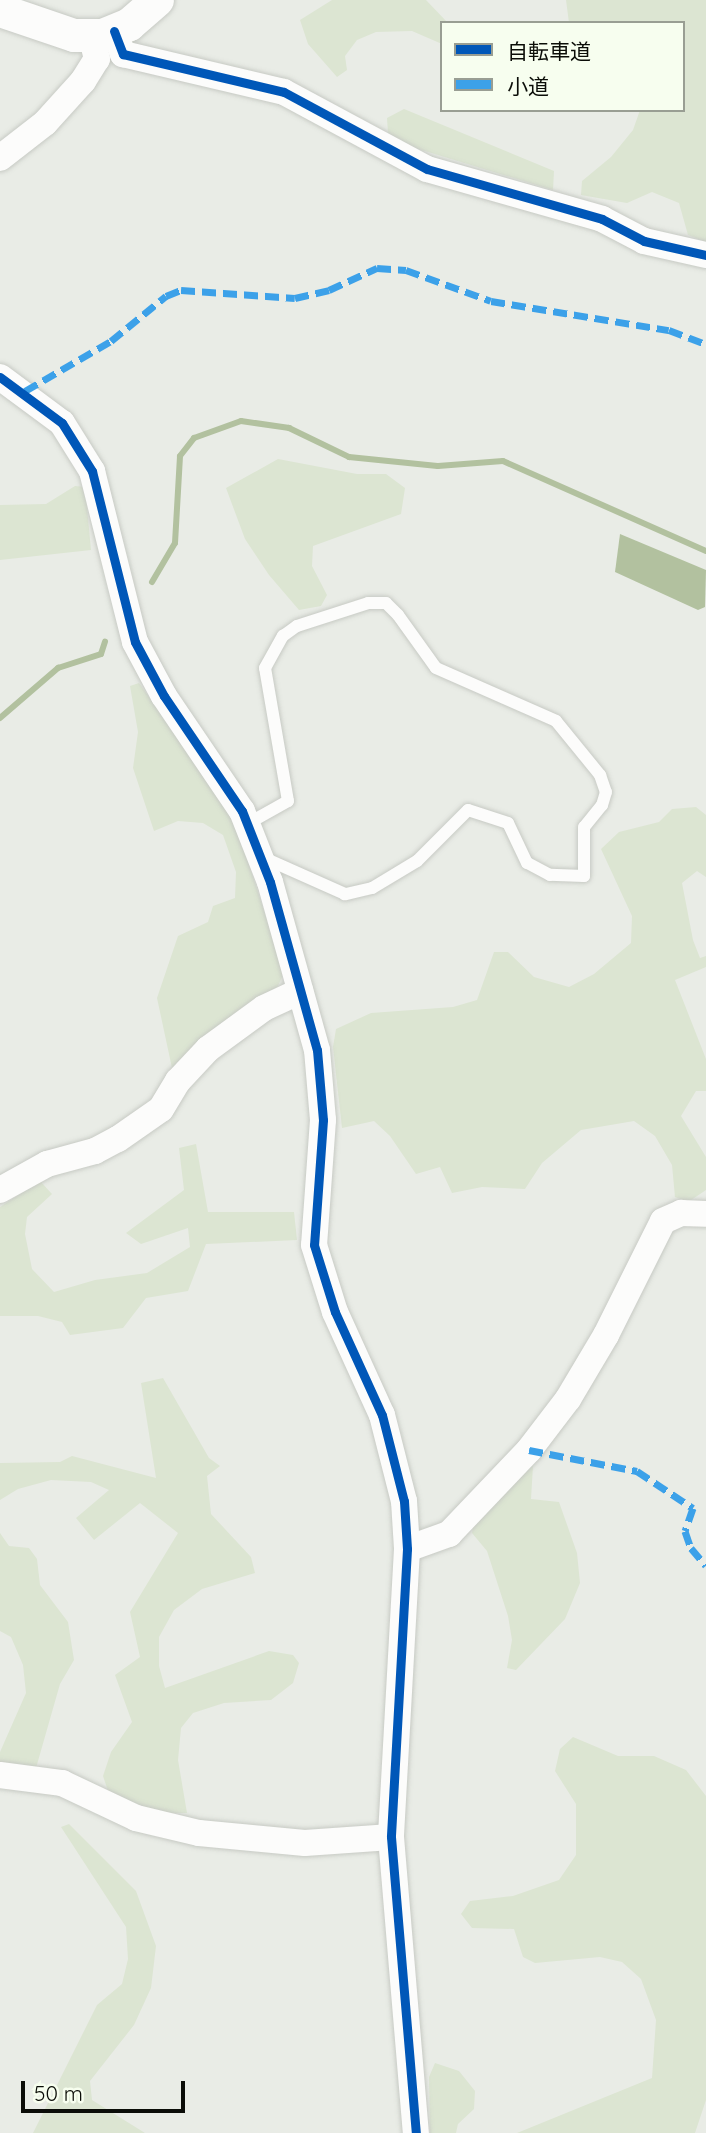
<!DOCTYPE html>
<html>
<head>
<meta charset="utf-8">
<style>
	body { margin:0 }
	#map { position:relative; width:706px; height:2133px; overflow:hidden; background:#e9ece6; font-family:Quicksand,"Noto Sans JP",sans-serif }
	div>[style] { position:absolute }
	.green>* { inset:0; background:#dce5d2 }
	.water>* { inset:0; background:#b2c19f }
	.stream>* { height:6px; margin:-3px; padding:0 3px; transform-origin:3px; border-radius:3px; background:#b2c19f }
	.roads { filter:drop-shadow(0 0 2px #c7cac4) drop-shadow(0 0 2px #c7cac4) }
	.service>* { height:12px; margin:-6px; padding:0 6px; transform-origin:6px; border-radius:6px; background:#fcfcfb }
	.minor>* { height:26px; margin:-13px; padding:0 13px; transform-origin:13px; border-radius:13px; background:#fcfcfb }
	.tertiary>* { height:33px; margin:-16.5px; padding:0 16.5px; transform-origin:16.5px; border-radius:16.5px; background:#fcfcfb }
	.quiet>* { height:7px; margin-top:-3.5px; transform-origin:0; background:repeating-linear-gradient(90deg,#3ca1e9 0 14px,transparent 0 21px) }
	.cycleway>* { height:9px; margin:-4.5px; padding:0 4.5px; transform-origin:4.5px; border-radius:4.5px; background:#0057b8 }
	span { translate:-50% -50%; white-space:nowrap; text-align:center; line-height:1.15; -webkit-text-stroke:7px #f7feef; paint-order:stroke }
	.legend { position:absolute; left:440px; top:21px; width:245px; height:91px; box-sizing:border-box; background:#f7feef; border:2px solid #999e93; margin:0; padding:9px 12px; list-style:none; font-size:21px; color:#0b0d08 }
	.legend li { display:flex; align-items:center; gap:14px; height:35px }
	.legend b { width:35px; border:2px solid #999e93 }
	.scale { position:absolute; left:21px; top:2081px; width:164px; height:32px; box-sizing:border-box; border:4px solid #0b0d08; border-top:0; padding-left:9px; font-size:21px; line-height:24px; white-space:nowrap; color:#0b0d08; -webkit-text-stroke:5px #f7feef; paint-order:stroke }
</style>
</head>
<body>
<div id="map">
	<div class="green">
		<div style="clip-path:polygon(332px 0,426px 0,448px 23px,442px 23px,442px 44px,412px 31px,376px 32px,357px 40px,345px 56px,347px 70px,337px 77px,308px 44px,300px 20px)"></div>
		<div style="clip-path:polygon(566px 0,706px 0,706px 242px,688px 235px,679px 203px,652px 192px,627px 203px,581px 195px,582px 181px,611px 157px,633px 130px,640px 110px,683px 110px,683px 23px,569px 23px)"></div>
		<div style="clip-path:polygon(404px 109px,554px 171px,553px 190px,402px 144px,388px 133px,387px 118px)"></div>
		<div style="clip-path:polygon(278px 459px,357px 474px,386px 474px,405px 488px,401px 514px,313px 546px,312px 566px,327px 595px,321px 606px,299px 610px,269px 575px,245px 539px,226px 488px)"></div>
		<div style="clip-path:polygon(75px 486px,85px 487px,91px 550px,0 560px,0 505px,46px 504px)"></div>
		<div style="clip-path:polygon(139px 683px,233px 815px,284px 973px,274px 994px,203px 1036px,172px 1068px,157px 998px,178px 936px,208px 922px,213px 906px,235px 898px,236px 872px,223px 835px,203px 823px,178px 821px,154px 831px,133px 768px,138px 732px,130px 686px)"></div>
		<div style="clip-path:polygon(696px 807px,706px 815px,706px 877px,697px 871px,682px 883px,693px 940px,700px 958px,706px 956px,706px 967px,675px 980px,706px 1059px,706px 1091px,696px 1091px,681px 1116px,706px 1157px,706px 1190px,688px 1202px,675px 1197px,672px 1165px,655px 1136px,634px 1121px,581px 1130px,542px 1163px,525px 1189px,482px 1187px,452px 1193px,440px 1167px,416px 1174px,390px 1136px,374px 1121px,342px 1128px,333px 1047px,336px 1029px,371px 1013px,453px 1007px,477px 1000px,494px 952px,508px 952px,534px 977px,569px 987px,594px 974px,631px 943px,632px 916px,601px 849px,619px 832px,659px 822px,672px 809px)"></div>
		<div style="clip-path:polygon(196px 1144px,208px 1212px,294px 1212px,297px 1240px,206px 1244px,188px 1291px,146px 1298px,123px 1328px,70px 1335px,62px 1322px,38px 1316px,0 1316px,0 1207px,40px 1181px,52px 1194px,27px 1217px,25px 1234px,32px 1269px,54px 1292px,95px 1280px,147px 1273px,190px 1247px,188px 1228px,141px 1244px,126px 1233px,184px 1190px,179px 1148px)"></div>
		<div style="clip-path:polygon(163px 1378px,209px 1458px,220px 1466px,207px 1476px,211px 1514px,251px 1557px,255px 1573px,202px 1589px,174px 1610px,159px 1637px,159px 1666px,165px 1688px,269px 1651px,293px 1655px,299px 1663px,293px 1683px,271px 1700px,224px 1703px,193px 1713px,181px 1728px,178px 1760px,187px 1813px,167px 1813px,136px 1805px,108px 1791px,103px 1776px,111px 1752px,132px 1722px,115px 1675px,140px 1657px,130px 1612px,178px 1533px,140px 1503px,94px 1540px,76px 1518px,109px 1490px,91px 1482px,51px 1480px,18px 1489px,0 1500px,0 1463px,60px 1462px,72px 1456px,156px 1478px,141px 1383px)"></div>
		<div style="clip-path:polygon(533px 1466px,531px 1499px,559px 1502px,577px 1553px,580px 1583px,565px 1619px,516px 1670px,507px 1668px,512px 1640px,508px 1616px,487px 1551px,472px 1533px,475px 1517px,516px 1471px)"></div>
		<div style="clip-path:polygon(0 1533px,9px 1546px,29px 1548px,37px 1559px,40px 1585px,68px 1622px,74px 1660px,60px 1684px,36px 1768px,0 1762px,0 1752px,26px 1693px,23px 1665px,11px 1637px,0 1631px)"></div>
		<div style="clip-path:polygon(573px 1737px,618px 1756px,654px 1756px,686px 1770px,706px 1796px,706px 2100px,695px 2133px,517px 2133px,652px 2078px,656px 2020px,641px 1979px,622px 1962px,600px 1957px,535px 1963px,523px 1957px,514px 1929px,472px 1928px,461px 1914px,470px 1901px,513px 1896px,559px 1880px,576px 1855px,576px 1804px,555px 1771px,560px 1749px)"></div>
		<div style="clip-path:polygon(69px 1824px,136px 1891px,156px 1946px,151px 1988px,134px 2025px,90px 2081px,92px 2100px,145px 2133px,33px 2133px,97px 2005px,122px 1984px,128px 1959px,126px 1927px,61px 1827px)"></div>
		<div style="clip-path:polygon(435px 2063px,459px 2071px,475px 2091px,474px 2109px,458px 2124px,456px 2133px,430px 2133px,429px 2077px)"></div>
	</div>
	<div class="water">
		<div style="clip-path:polygon(620px 534px,706px 570px,705px 607px,698px 610px,615px 572px)"></div>
	</div>
	<div class="stream">
		<div style="left:152px;top:582px;width:45px;rotate:-59.5deg"></div>
		<div style="left:175px;top:543px;width:87px;rotate:-86.7deg"></div>
		<div style="left:180px;top:456px;width:23px;rotate:-52deg"></div>
		<div style="left:194px;top:438px;width:50px;rotate:-19.9deg"></div>
		<div style="left:241px;top:421px;width:49px;rotate:8.3deg"></div>
		<div style="left:289px;top:428px;width:67px;rotate:25.8deg"></div>
		<div style="left:349px;top:457px;width:89px;rotate:5.8deg"></div>
		<div style="left:438px;top:466px;width:65px;rotate:-4.4deg"></div>
		<div style="left:503px;top:461px;width:222px;rotate:23.9deg"></div>
		<div style="left:0;top:718px;width:77px;rotate:-40.8deg"></div>
		<div style="left:58px;top:668px;width:45px;rotate:-18deg"></div>
		<div style="left:101px;top:654px;width:13px;rotate:-72deg"></div>
	</div>
	<div class="roads">
		<div class="service">
			<div style="left:247px;top:824px;width:47px;rotate:-29.3deg"></div>
			<div style="left:288px;top:801px;width:135px;rotate:-99.8deg"></div>
			<div style="left:265px;top:668px;width:37px;rotate:-61deg"></div>
			<div style="left:283px;top:636px;width:17px;rotate:-36deg"></div>
			<div style="left:297px;top:626px;width:75px;rotate:-17.9deg"></div>
			<div style="left:368px;top:603px;width:18px"></div>
			<div style="left:386px;top:603px;width:17px;rotate:45deg"></div>
			<div style="left:398px;top:615px;width:65px;rotate:54.4deg"></div>
			<div style="left:436px;top:668px;width:131px;rotate:23.8deg"></div>
			<div style="left:556px;top:721px;width:70px;rotate:50.8deg"></div>
			<div style="left:600px;top:775px;width:18px;rotate:71deg"></div>
			<div style="left:606px;top:792px;width:14px;rotate:107deg"></div>
			<div style="left:602px;top:805px;width:28px;rotate:129deg"></div>
			<div style="left:584px;top:827px;width:49px;rotate:90deg"></div>
			<div style="left:584px;top:876px;width:34px;rotate:-178deg"></div>
			<div style="left:550px;top:875px;width:26px;rotate:-152deg"></div>
			<div style="left:527px;top:863px;width:44px;rotate:-115.4deg"></div>
			<div style="left:508px;top:823px;width:42px;rotate:-162deg"></div>
			<div style="left:468px;top:810px;width:72px;rotate:135deg"></div>
			<div style="left:417px;top:861px;width:52px;rotate:149deg"></div>
			<div style="left:372px;top:888px;width:28px;rotate:167deg"></div>
			<div style="left:345px;top:894px;width:91px;rotate:-156deg"></div>
		</div>
		<div class="minor">
			<div style="left:114px;top:31px;width:25px;rotate:69deg"></div>
			<div style="left:123px;top:54px;width:165px;rotate:13.3deg"></div>
			<div style="left:284px;top:92px;width:162px;rotate:28.3deg"></div>
			<div style="left:427px;top:169px;width:182px;rotate:15.9deg"></div>
			<div style="left:602px;top:219px;width:47px;rotate:27.6deg"></div>
			<div style="left:644px;top:241px;width:64px;rotate:12.7deg"></div>
			<div style="left:0;top:158px;width:57px;rotate:-37.9deg"></div>
			<div style="left:45px;top:123px;width:57px;rotate:-47.9deg"></div>
			<div style="left:83px;top:81px;width:26px;rotate:-58deg"></div>
			<div style="left:97px;top:59px;width:25px;rotate:-104deg"></div>
			<div style="left:0;top:377px;width:77px;rotate:36.6deg"></div>
			<div style="left:62px;top:423px;width:57px;rotate:58deg"></div>
			<div style="left:92px;top:471px;width:176px;rotate:75.9deg"></div>
			<div style="left:135px;top:642px;width:61px;rotate:61.8deg"></div>
			<div style="left:164px;top:696px;width:139px;rotate:55.9deg"></div>
			<div style="left:242px;top:811px;width:76px;rotate:68.5deg"></div>
			<div style="left:270px;top:882px;width:174px;rotate:74.4deg"></div>
			<div style="left:317px;top:1050px;width:70px;rotate:85.1deg"></div>
			<div style="left:323px;top:1120px;width:125px;rotate:94.1deg"></div>
			<div style="left:314px;top:1245px;width:70px;rotate:72.6deg"></div>
			<div style="left:335px;top:1312px;width:113px;rotate:65.5deg"></div>
			<div style="left:382px;top:1415px;width:89px;rotate:75.7deg"></div>
			<div style="left:404px;top:1501px;width:48px;rotate:86.4deg"></div>
			<div style="left:407px;top:1549px;width:288px;rotate:93.2deg"></div>
			<div style="left:391px;top:1837px;width:297px;rotate:85.2deg"></div>
			<div style="left:0;top:1190px;width:54px;rotate:-29deg"></div>
			<div style="left:47px;top:1164px;width:50px;rotate:-15.2deg"></div>
			<div style="left:95px;top:1151px;width:26px;rotate:-28deg"></div>
			<div style="left:118px;top:1139px;width:52px;rotate:-34.9deg"></div>
			<div style="left:161px;top:1109px;width:33px;rotate:-59deg"></div>
			<div style="left:178px;top:1081px;width:44px;rotate:-46.8deg"></div>
			<div style="left:208px;top:1049px;width:69px;rotate:-36.2deg"></div>
			<div style="left:264px;top:1008px;width:40px;rotate:-25deg"></div>
			<div style="left:407px;top:1549px;width:45px;rotate:-19.7deg"></div>
			<div style="left:449px;top:1534px;width:116px;rotate:-46.4deg"></div>
			<div style="left:529px;top:1450px;width:64px;rotate:-52.6deg"></div>
			<div style="left:568px;top:1399px;width:74px;rotate:-59.3deg"></div>
			<div style="left:606px;top:1335px;width:127px;rotate:-63.4deg"></div>
			<div style="left:663px;top:1221px;width:20px;rotate:-24deg"></div>
			<div style="left:681px;top:1213px;width:25px;rotate:2deg"></div>
			<div style="left:0;top:1775px;width:63px;rotate:7.4deg"></div>
			<div style="left:62px;top:1783px;width:82px;rotate:25.3deg"></div>
			<div style="left:136px;top:1818px;width:65px;rotate:13.4deg"></div>
			<div style="left:199px;top:1833px;width:106px;rotate:5.4deg"></div>
			<div style="left:305px;top:1843px;width:86px;rotate:-4deg"></div>
		</div>
		<div class="tertiary">
			<div style="left:0;top:10px;width:78px;rotate:18.7deg"></div>
			<div style="left:74px;top:35px;width:28px"></div>
			<div style="left:102px;top:35px;width:29px;rotate:-22deg"></div>
			<div style="left:129px;top:24px;width:37px;rotate:-41deg"></div>
		</div>
	</div>
	<div class="quiet">
		<div style="left:25px;top:391px;width:99px;rotate:-30.2deg"></div>
		<div style="left:111px;top:341px;width:71px;rotate:-39.3deg"></div>
		<div style="left:166px;top:296px;width:16px;rotate:-22deg"></div>
		<div style="left:181px;top:290px;width:114px;rotate:4deg"></div>
		<div style="left:295px;top:298px;width:35px;rotate:-13deg"></div>
		<div style="left:329px;top:290px;width:53px;rotate:-24.6deg"></div>
		<div style="left:377px;top:268px;width:29px;rotate:4deg"></div>
		<div style="left:406px;top:270px;width:90px;rotate:20deg"></div>
		<div style="left:491px;top:301px;width:180px;rotate:9.3deg"></div>
		<div style="left:669px;top:330px;width:40px;rotate:21deg"></div>
		<div style="left:529px;top:1450px;width:110px;rotate:11deg"></div>
		<div style="left:637px;top:1471px;width:67px;rotate:33.5deg"></div>
		<div style="left:693px;top:1508px;width:24px;rotate:109deg"></div>
		<div style="left:685px;top:1531px;width:18px;rotate:71deg"></div>
		<div style="left:691px;top:1548px;width:23px;rotate:50deg"></div>
	</div>
	<div class="cycleway">
		<div style="left:114px;top:31px;width:25px;rotate:69deg"></div>
		<div style="left:123px;top:54px;width:165px;rotate:13.3deg"></div>
		<div style="left:284px;top:92px;width:162px;rotate:28.3deg"></div>
		<div style="left:427px;top:169px;width:182px;rotate:15.9deg"></div>
		<div style="left:602px;top:219px;width:47px;rotate:27.6deg"></div>
		<div style="left:644px;top:241px;width:64px;rotate:12.7deg"></div>
		<div style="left:0;top:377px;width:77px;rotate:36.6deg"></div>
		<div style="left:62px;top:423px;width:57px;rotate:58deg"></div>
		<div style="left:92px;top:471px;width:176px;rotate:75.9deg"></div>
		<div style="left:135px;top:642px;width:61px;rotate:61.8deg"></div>
		<div style="left:164px;top:696px;width:139px;rotate:55.9deg"></div>
		<div style="left:242px;top:811px;width:76px;rotate:68.5deg"></div>
		<div style="left:270px;top:882px;width:174px;rotate:74.4deg"></div>
		<div style="left:317px;top:1050px;width:70px;rotate:85.1deg"></div>
		<div style="left:323px;top:1120px;width:125px;rotate:94.1deg"></div>
		<div style="left:314px;top:1245px;width:70px;rotate:72.6deg"></div>
		<div style="left:335px;top:1312px;width:113px;rotate:65.5deg"></div>
		<div style="left:382px;top:1415px;width:89px;rotate:75.7deg"></div>
		<div style="left:404px;top:1501px;width:48px;rotate:86.4deg"></div>
		<div style="left:407px;top:1549px;width:288px;rotate:93.2deg"></div>
		<div style="left:391px;top:1837px;width:297px;rotate:85.2deg"></div>
	</div>
	<ul class="legend">
	<li><b style="height:9px;background:#0057b8"></b>自転車道</li>
	<li><b style="height:9px;background:#3ca1e9"></b>小道</li>
	</ul>
	<div class="scale">50 m</div>
</div>
</body>
</html>
